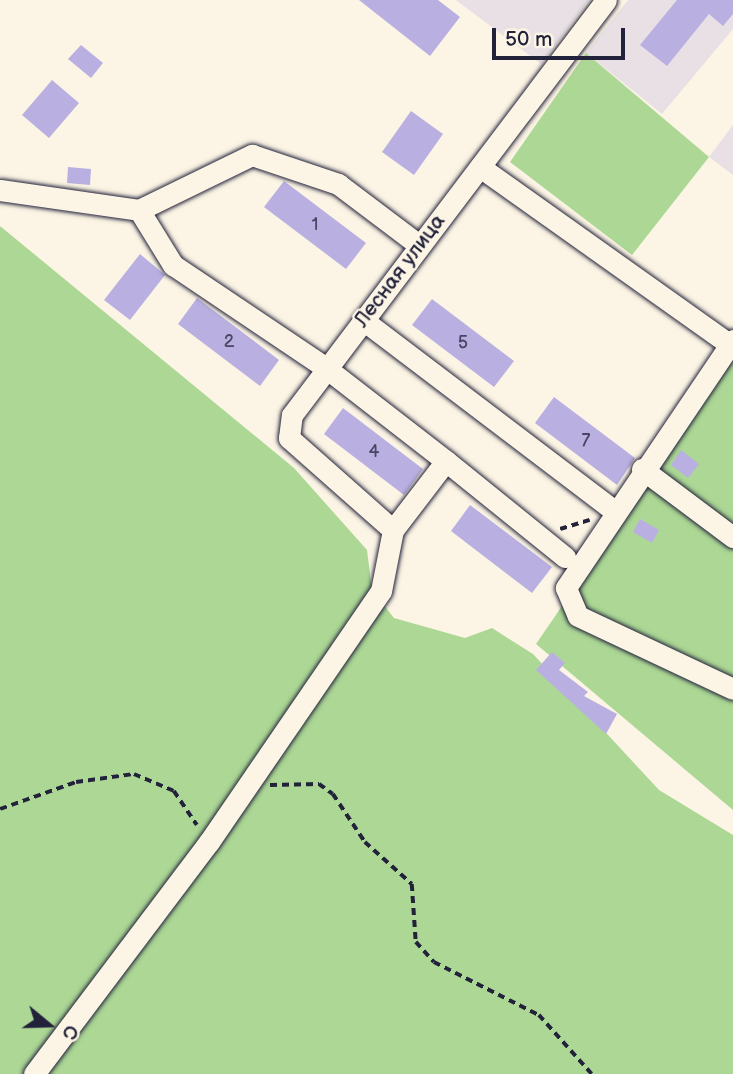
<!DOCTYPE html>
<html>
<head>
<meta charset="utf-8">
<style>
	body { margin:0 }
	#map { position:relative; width:733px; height:1074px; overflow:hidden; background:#fcf5e5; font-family:"Balsamiq Sans",sans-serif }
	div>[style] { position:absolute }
	.built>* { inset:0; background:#e8e0e4 }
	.green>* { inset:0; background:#acd795 }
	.building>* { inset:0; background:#b9b0e1 }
	.path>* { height:3.5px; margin-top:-1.75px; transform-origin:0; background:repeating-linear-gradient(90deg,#22223b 0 7px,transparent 0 12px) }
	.roads { filter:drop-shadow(0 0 2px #22223b) drop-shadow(0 0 2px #22223b) }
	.minor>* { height:21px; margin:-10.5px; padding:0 10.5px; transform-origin:10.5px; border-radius:10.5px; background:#fcf5e5 }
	span { translate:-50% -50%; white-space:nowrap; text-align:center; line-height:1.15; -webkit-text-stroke:5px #fcf5e5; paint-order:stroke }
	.number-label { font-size:18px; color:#484664 }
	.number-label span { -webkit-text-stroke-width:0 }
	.street-label { font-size:21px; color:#22223b }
	.north { position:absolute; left:14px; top:990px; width:70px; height:70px; -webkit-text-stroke:5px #fcf5e5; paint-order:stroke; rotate:109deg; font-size:19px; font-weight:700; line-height:28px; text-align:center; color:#22223b }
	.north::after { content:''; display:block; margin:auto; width:24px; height:32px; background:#22223b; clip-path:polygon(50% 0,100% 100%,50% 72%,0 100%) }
	.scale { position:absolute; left:492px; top:28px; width:133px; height:32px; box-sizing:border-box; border:4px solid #22223b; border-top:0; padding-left:9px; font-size:21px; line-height:24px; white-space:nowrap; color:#22223b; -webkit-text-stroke:5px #fcf5e5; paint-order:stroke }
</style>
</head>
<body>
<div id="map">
	<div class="built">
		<div style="clip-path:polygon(456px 0,589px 0,541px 64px)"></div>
		<div style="clip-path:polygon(628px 0,733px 0,733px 29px,662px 114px,586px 53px)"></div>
		<div style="clip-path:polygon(733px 125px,733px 175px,709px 157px)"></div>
	</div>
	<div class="green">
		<div style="clip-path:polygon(586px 53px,709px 157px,632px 255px,510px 162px)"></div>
		<div style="clip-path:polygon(0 226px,294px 468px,367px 550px,372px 590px,394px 618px,465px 638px,492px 628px,533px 654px,659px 790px,733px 835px,733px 1074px,0 1074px)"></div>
		<div style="clip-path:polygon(733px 356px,733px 810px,536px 644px)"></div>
	</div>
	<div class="building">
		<div style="clip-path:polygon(359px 0,438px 0,460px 17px,430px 56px)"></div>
		<div style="clip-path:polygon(677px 0,733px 0,733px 14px,723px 26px,709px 14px,667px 66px,640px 45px)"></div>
		<div style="clip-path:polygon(81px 45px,103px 63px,91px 78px,68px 59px)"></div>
		<div style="clip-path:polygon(52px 80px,79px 103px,49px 138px,22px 115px)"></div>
		<div style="clip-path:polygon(411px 111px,443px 134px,414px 175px,382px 152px)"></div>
		<div style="clip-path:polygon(68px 167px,91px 169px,90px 185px,67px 183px)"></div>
		<div style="clip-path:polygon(284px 181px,366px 243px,346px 269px,264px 207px)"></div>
		<div style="clip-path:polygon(140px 254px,165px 275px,130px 320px,104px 300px)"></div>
		<div style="clip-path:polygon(197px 298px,279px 360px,260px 386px,178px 324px)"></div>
		<div style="clip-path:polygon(432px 299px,514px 361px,494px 387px,412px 325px)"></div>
		<div style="clip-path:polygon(554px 397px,635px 458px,617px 485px,535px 423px)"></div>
		<div style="clip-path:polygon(343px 408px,423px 469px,404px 495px,324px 434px)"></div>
		<div style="clip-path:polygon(681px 450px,699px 464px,688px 478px,671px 465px)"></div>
		<div style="clip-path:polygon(470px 505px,552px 567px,532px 593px,451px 531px)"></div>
		<div style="clip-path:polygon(640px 519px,659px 530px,652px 543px,633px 532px)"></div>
		<div style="clip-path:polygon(552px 652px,565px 663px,559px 670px,588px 692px,584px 696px,617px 714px,606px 734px,536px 670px)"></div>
	</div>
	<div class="path">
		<div style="left:560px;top:529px;width:31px;rotate:-17deg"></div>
		<div style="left:270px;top:785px;width:49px;rotate:-1.2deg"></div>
		<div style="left:319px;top:784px;width:17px;rotate:36deg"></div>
		<div style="left:333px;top:794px;width:58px;rotate:56.3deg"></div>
		<div style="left:365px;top:842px;width:63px;rotate:41.8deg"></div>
		<div style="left:412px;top:884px;width:58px;rotate:86.1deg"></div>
		<div style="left:416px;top:942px;width:27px;rotate:48deg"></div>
		<div style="left:434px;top:962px;width:118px;rotate:26.8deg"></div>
		<div style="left:539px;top:1015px;width:79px;rotate:48.1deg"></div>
		<div style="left:0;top:809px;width:81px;rotate:-19.6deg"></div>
		<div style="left:76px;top:782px;width:59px;rotate:-7.9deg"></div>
		<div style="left:134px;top:774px;width:43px;rotate:23deg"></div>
		<div style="left:174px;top:791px;width:41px;rotate:55.9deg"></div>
	</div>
	<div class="roads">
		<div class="minor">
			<div style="left:480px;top:167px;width:305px;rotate:35.4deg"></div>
			<div style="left:0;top:190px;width:140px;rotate:8.2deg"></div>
			<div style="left:139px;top:210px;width:126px;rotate:-26deg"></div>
			<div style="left:252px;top:155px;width:91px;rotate:18.6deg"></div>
			<div style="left:338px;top:184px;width:101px;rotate:37deg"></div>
			<div style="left:139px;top:210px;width:65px;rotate:58.3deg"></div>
			<div style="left:173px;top:265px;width:184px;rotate:33.9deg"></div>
			<div style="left:326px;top:368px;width:152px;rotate:37.8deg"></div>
			<div style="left:363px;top:320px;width:316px;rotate:37.2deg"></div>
			<div style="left:733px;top:340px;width:299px;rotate:124deg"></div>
			<div style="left:566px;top:588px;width:30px;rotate:67deg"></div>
			<div style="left:578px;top:616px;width:171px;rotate:25.2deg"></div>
			<div style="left:642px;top:469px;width:114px;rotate:36.8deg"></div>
			<div style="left:393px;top:530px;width:139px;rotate:-138.5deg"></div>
			<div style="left:289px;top:438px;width:23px;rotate:-83deg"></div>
			<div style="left:292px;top:415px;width:520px;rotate:-52.89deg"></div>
			<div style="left:34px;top:1074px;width:291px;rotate:-53deg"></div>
			<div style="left:209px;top:842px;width:304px;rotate:-55.6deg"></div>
			<div style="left:381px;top:591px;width:62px;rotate:-78.9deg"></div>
			<div style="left:393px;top:530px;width:87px;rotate:-52.5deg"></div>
			<div style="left:446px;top:461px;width:153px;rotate:38.9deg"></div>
		</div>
	</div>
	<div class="number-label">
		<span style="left:315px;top:225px">1</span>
		<span style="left:229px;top:342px">2</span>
		<span style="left:463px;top:343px">5</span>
		<span style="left:586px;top:441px">7</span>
		<span style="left:374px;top:452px">4</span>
	</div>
	<div class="street-label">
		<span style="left:400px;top:271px;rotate:-53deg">Лесная улица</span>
	</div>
	<div class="north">С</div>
	<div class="scale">50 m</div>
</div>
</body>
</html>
